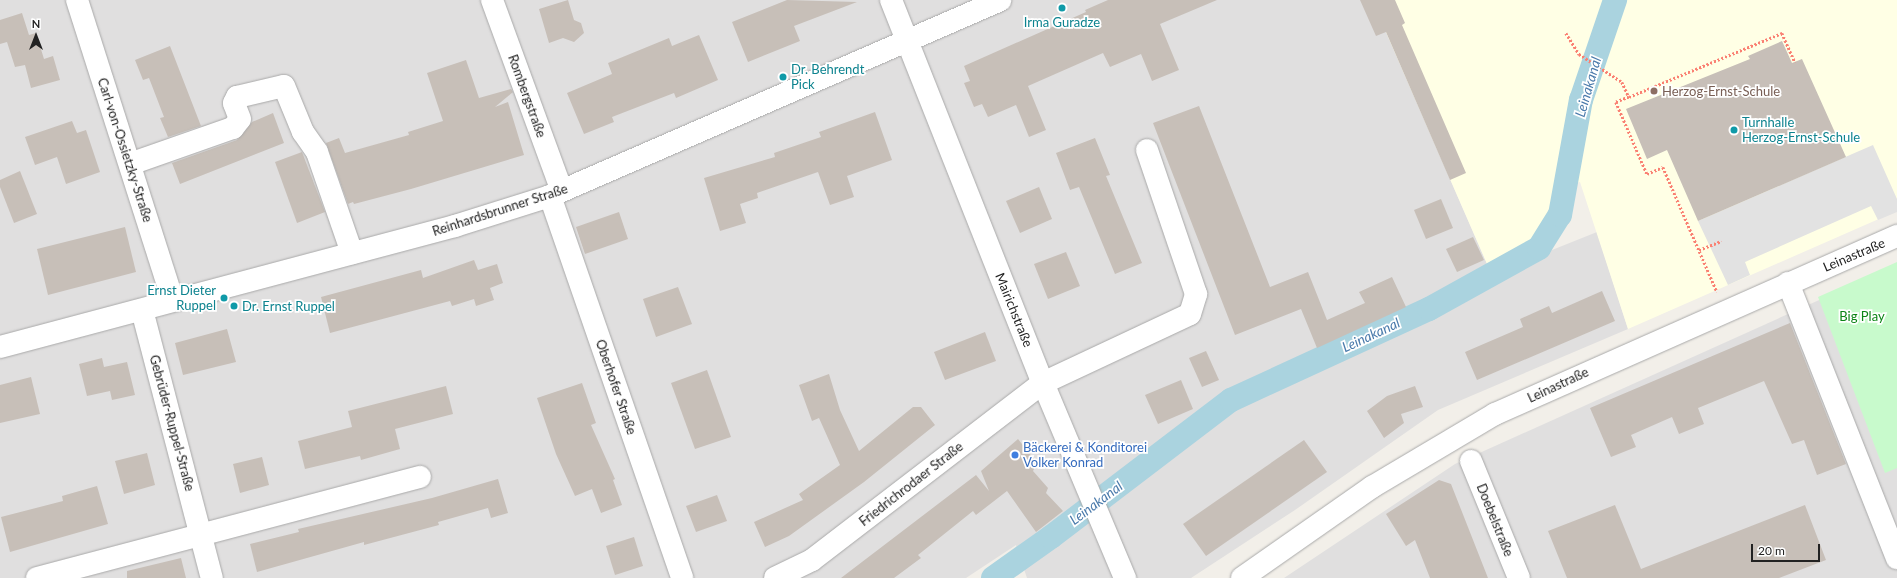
<!DOCTYPE html>
<html>
<head>
<meta charset="utf-8">
<style>
	body { margin:0 }
	#map { position:relative; width:1897px; height:578px; overflow:hidden; background:#f2efe9; font-family:Lato,sans-serif }
	div>[style] { position:absolute }
	.residential>* { inset:0; background:#e0dfdf }
	.education>* { inset:0; background:#ffffe5 }
	.park>* { inset:0; background:#c8facc }
	.parking>* { inset:0; background:#e2e2e2 }
	.canal>* { height:24px; margin:-12px; padding:0 12px; transform-origin:12px; border-radius:12px; background:#aad3df }
	.building>* { inset:0; background:#c7bfb8 }
	.path>* { height:2.5px; margin-top:-1.25px; transform-origin:0; background:repeating-linear-gradient(90deg,#fa8072 0 2px,transparent 0 4px) }
	.roads { filter:drop-shadow(0 0 1px #a9a9a9) drop-shadow(0 0 1px #a9a9a9) }
	.minor>* { height:22px; margin:-11px; padding:0 11px; transform-origin:11px; border-radius:11px; background:#fff }
	.dots>* { width:11px; height:11px; translate:-50% -50%; box-sizing:border-box; border:2px solid #fff; border-radius:50% }
	span { translate:-50% -50%; white-space:nowrap; text-align:center; line-height:1.15; -webkit-text-stroke:3.5px #fff; paint-order:stroke }
	.culture-label { font-size:13px; color:#0d838f }
	.left { translate:0 -50%; text-align:left }
	.right { translate:-100% -50%; text-align:right }
	.education-label { font-size:13px; color:#785e54 }
	.street-label { font-size:13px; color:#222 }
	.park-label { font-size:13px; color:#0c8416 }
	.shop-label { font-size:13px; color:#366cbe }
	.water-label { font-size:14px; color:#4a7aab; font-style:italic }
	.north { position:absolute; left:16px; top:16px; width:40px; height:40px; -webkit-text-stroke:3px #fff; paint-order:stroke; rotate:0deg; font-size:11px; font-weight:700; line-height:16px; text-align:center; color:#222 }
	.north::after { content:''; display:block; margin:auto; width:14px; height:18px; background:#222; clip-path:polygon(50% 0,100% 100%,50% 72%,0 100%) }
	.scale { position:absolute; left:1751px; top:544px; width:69px; height:18px; box-sizing:border-box; border:2px solid #222; border-top:0; padding-left:5px; font-size:12px; line-height:14px; white-space:nowrap; color:#222; -webkit-text-stroke:3px #fff; paint-order:stroke }
</style>
</head>
<body>
<div id="map">
	<div class="residential">
		<div style="clip-path:polygon(0 0,1372px 0,1494px 280px,1537px 256px,1597px 232px,1628px 329px,1438px 410px,1295px 510px,1191px 578px,1027px 578px,1016px 545px,966px 578px,0 578px)"></div>
		<div style="clip-path:polygon(1897px 265px,1897px 578px,1284px 578px,1455px 464px)"></div>
	</div>
	<div class="education">
		<div style="clip-path:polygon(1372px 0,1897px 0,1897px 211px,1628px 329px,1580px 182px,1571px 184px,1566px 209px,1537px 256px,1494px 280px)"></div>
	</div>
	<div class="park">
		<div style="clip-path:polygon(1897px 262px,1897px 468px,1885px 473px,1818px 297px)"></div>
	</div>
	<div class="parking">
		<div style="clip-path:polygon(1873px 145px,1897px 199px,1897px 212px,1878px 220px,1871px 206px,1745px 262px,1750px 275px,1728px 285px,1698px 221px)"></div>
	</div>
	<div class="canal">
		<div style="left:993px;top:578px;width:71px;rotate:-35.3deg"></div>
		<div style="left:1051px;top:537px;width:226px;rotate:-37.3deg"></div>
		<div style="left:1231px;top:400px;width:218px;rotate:-24.7deg"></div>
		<div style="left:1429px;top:309px;width:126px;rotate:-29deg"></div>
		<div style="left:1539px;top:248px;width:39px;rotate:-58deg"></div>
		<div style="left:1560px;top:215px;width:117px;rotate:-79.7deg"></div>
		<div style="left:1581px;top:100px;width:106px;rotate:-71.2deg"></div>
	</div>
	<div class="building">
		<div style="clip-path:polygon(568px 0,574px 20px,581px 23px,584px 33px,574px 42px,563px 38px,549px 43px,539px 9px)"></div>
		<div style="clip-path:polygon(787px 0,857px 2px,794px 26px,800px 41px,748px 62px,732px 22px)"></div>
		<div style="clip-path:polygon(1108px 0,1217px 0,1160px 24px,1179px 70px,1152px 81px,1141px 54px,1110px 67px,1103px 53px,1028px 86px,1046px 130px,1029px 137px,1016px 105px,988px 117px,982px 104px,974px 107px,964px 83px,970px 81px,964px 66px,1086px 12px,1085px 10px)"></div>
		<div style="clip-path:polygon(1360px 0,1395px 0,1405px 23px,1402px 25px,1466px 173px,1450px 180px,1386px 32px,1376px 36px)"></div>
		<div style="clip-path:polygon(22px 13px,29px 35px,36px 33px,44px 59px,53px 56px,60px 80px,31px 88px,25px 65px,15px 67px,7px 42px,0 44px,0 20px)"></div>
		<div style="clip-path:polygon(699px 35px,718px 80px,676px 98px,674px 93px,612px 117px,614px 122px,584px 134px,567px 93px,612px 74px,608px 63px,669px 38px,672px 46px)"></div>
		<div style="clip-path:polygon(1782px 41px,1792px 63px,1802px 59px,1846px 157px,1698px 221px,1667px 150px,1647px 159px,1626px 109px,1750px 59px,1748px 56px)"></div>
		<div style="clip-path:polygon(170px 46px,201px 126px,168px 137px,160px 118px,164px 117px,149px 78px,143px 80px,135px 60px)"></div>
		<div style="clip-path:polygon(466px 60px,479px 98px,511px 89px,513px 92px,495px 107px,508px 102px,524px 155px,411px 189px,354px 204px,353px 202px,348px 204px,326px 143px,339px 138px,345px 153px,409px 135px,408px 132px,443px 121px,427px 73px)"></div>
		<div style="clip-path:polygon(1199px 106px,1270px 287px,1308px 272px,1327px 320px,1365px 303px,1359px 292px,1392px 277px,1406px 307px,1317px 348px,1301px 309px,1235px 335px,1153px 123px)"></div>
		<div style="clip-path:polygon(875px 112px,892px 160px,847px 176px,854px 197px,830px 205px,818px 172px,757px 193px,758px 198px,740px 204px,746px 223px,720px 231px,704px 178px,775px 157px,774px 153px,821px 137px,819px 132px)"></div>
		<div style="clip-path:polygon(273px 113px,284px 143px,180px 184px,172px 163px,237px 140px,252px 122px)"></div>
		<div style="clip-path:polygon(72px 121px,77px 133px,86px 130px,100px 172px,66px 184px,57px 157px,35px 165px,25px 137px)"></div>
		<div style="clip-path:polygon(1095px 138px,1110px 175px,1106px 176px,1142px 263px,1115px 274px,1079px 187px,1070px 190px,1056px 153px)"></div>
		<div style="clip-path:polygon(302px 152px,325px 212px,297px 223px,275px 162px)"></div>
		<div style="clip-path:polygon(20px 171px,37px 214px,14px 223px,0 187px,0 180px)"></div>
		<div style="clip-path:polygon(1039px 187px,1052px 219px,1020px 233px,1006px 201px)"></div>
		<div style="clip-path:polygon(1441px 199px,1453px 228px,1426px 239px,1414px 210px)"></div>
		<div style="clip-path:polygon(619px 212px,628px 239px,585px 254px,576px 227px)"></div>
		<div style="clip-path:polygon(125px 227px,136px 272px,48px 295px,37px 249px)"></div>
		<div style="clip-path:polygon(1473px 237px,1484px 260px,1457px 272px,1446px 249px)"></div>
		<div style="clip-path:polygon(1066px 252px,1080px 286px,1048px 299px,1034px 264px)"></div>
		<div style="clip-path:polygon(474px 260px,478px 270px,497px 264px,503px 283px,490px 288px,494px 300px,476px 306px,474px 299px,452px 306px,450px 301px,330px 333px,321px 297px,421px 270px,423px 278px)"></div>
		<div style="clip-path:polygon(678px 287px,692px 324px,656px 337px,643px 299px)"></div>
		<div style="clip-path:polygon(1602px 291px,1615px 321px,1477px 380px,1465px 352px,1523px 327px,1520px 319px,1549px 306px,1552px 313px)"></div>
		<div style="clip-path:polygon(1790px 323px,1846px 464px,1817px 475px,1804px 440px,1792px 444px,1764px 381px,1698px 408px,1704px 424px,1679px 434px,1672px 417px,1631px 435px,1636px 447px,1611px 457px,1590px 408px)"></div>
		<div style="clip-path:polygon(227px 329px,236px 362px,183px 375px,175px 343px)"></div>
		<div style="clip-path:polygon(985px 332px,996px 361px,945px 380px,934px 352px)"></div>
		<div style="clip-path:polygon(1206px 351px,1219px 380px,1202px 387px,1189px 358px)"></div>
		<div style="clip-path:polygon(102px 358px,104px 367px,127px 362px,135px 395px,112px 400px,110px 391px,87px 396px,79px 364px)"></div>
		<div style="clip-path:polygon(707px 370px,731px 437px,695px 449px,671px 383px)"></div>
		<div style="clip-path:polygon(829px 374px,840px 410px,859px 451px,913px 407px,921px 407px,935px 425px,864px 482px,789px 536px,765px 547px,754px 522px,803px 500px,799px 494px,840px 465px,819px 418px,812px 421px,799px 385px)"></div>
		<div style="clip-path:polygon(31px 377px,40px 414px,0 423px,0 385px)"></div>
		<div style="clip-path:polygon(1181px 380px,1193px 409px,1158px 424px,1145px 395px)"></div>
		<div style="clip-path:polygon(582px 383px,596px 423px,591px 425px,615px 479px,613px 480px,622px 505px,601px 513px,592px 489px,575px 496px,556px 454px,537px 398px)"></div>
		<div style="clip-path:polygon(446px 386px,453px 414px,395px 429px,400px 449px,361px 460px,360px 456px,305px 469px,298px 441px,352px 427px,348px 411px)"></div>
		<div style="clip-path:polygon(1415px 386px,1423px 407px,1401px 414px,1404px 423px,1384px 438px,1367px 411px,1387px 396px)"></div>
		<div style="clip-path:polygon(1018px 439px,1037px 463px,1033px 471px,1048px 488px,1046px 493px,1063px 511px,1036px 532px,1007px 491px,976px 515px,973px 511px,918px 555px,921px 558px,894px 578px,841px 578px,976px 475px,989px 491px,981px 471px)"></div>
		<div style="clip-path:polygon(1304px 440px,1327px 472px,1206px 556px,1183px 524px)"></div>
		<div style="clip-path:polygon(147px 453px,155px 485px,124px 494px,115px 461px)"></div>
		<div style="clip-path:polygon(262px 457px,269px 485px,240px 493px,233px 464px)"></div>
		<div style="clip-path:polygon(498px 479px,508px 513px,491px 518px,488px 508px,438px 522px,439px 525px,364px 545px,364px 542px,257px 572px,250px 544px,299px 532px,298px 529px,432px 498px)"></div>
		<div style="clip-path:polygon(1439px 480px,1451px 484px,1488px 578px,1430px 578px,1415px 540px,1406px 546px,1386px 514px)"></div>
		<div style="clip-path:polygon(97px 486px,108px 524px,10px 552px,1px 517px,63px 501px,62px 496px)"></div>
		<div style="clip-path:polygon(717px 495px,727px 521px,696px 532px,686px 506px)"></div>
		<div style="clip-path:polygon(1615px 505px,1641px 569px,1805px 505px,1826px 560px,1779px 578px,1567px 578px,1548px 531px)"></div>
		<div style="clip-path:polygon(634px 537px,643px 566px,615px 575px,606px 546px)"></div>
		<div style="clip-path:polygon(181px 558px,186px 578px,127px 578px,127px 571px)"></div>
	</div>
	<div class="path">
		<div style="left:1566px;top:33px;width:25px;rotate:58deg"></div>
		<div style="left:1579px;top:54px;width:51px;rotate:33.1deg"></div>
		<div style="left:1622px;top:82px;width:17px;rotate:65deg"></div>
		<div style="left:1629px;top:97px;width:14px;rotate:159deg"></div>
		<div style="left:1616px;top:102px;width:78px;rotate:66.7deg"></div>
		<div style="left:1647px;top:174px;width:17px;rotate:-24deg"></div>
		<div style="left:1663px;top:167px;width:136px;rotate:66.6deg"></div>
		<div style="left:1629px;top:97px;width:166px;rotate:-22.7deg"></div>
		<div style="left:1782px;top:33px;width:32px;rotate:66deg"></div>
		<div style="left:1699px;top:250px;width:24px;rotate:-22deg"></div>
	</div>
	<div class="roads">
		<div class="minor">
			<div style="left:77px;top:0;width:315px;rotate:72.3deg"></div>
			<div style="left:492px;top:0;width:203px;rotate:69.9deg"></div>
			<div style="left:891px;top:0;width:412px;rotate:68.4deg"></div>
			<div style="left:1043px;top:383px;width:212px;rotate:67.2deg"></div>
			<div style="left:130px;top:164px;width:109px;rotate:-19.3deg"></div>
			<div style="left:233px;top:128px;width:11px;rotate:-52deg"></div>
			<div style="left:240px;top:119px;width:17px;rotate:-111deg"></div>
			<div style="left:234px;top:103px;width:7px;rotate:-63deg"></div>
			<div style="left:237px;top:97px;width:48px;rotate:-13.2deg"></div>
			<div style="left:284px;top:86px;width:50px;rotate:67.6deg"></div>
			<div style="left:303px;top:132px;width:24px;rotate:55deg"></div>
			<div style="left:317px;top:152px;width:107px;rotate:70.9deg"></div>
			<div style="left:550px;top:196px;width:404px;rotate:70.9deg"></div>
			<div style="left:1788px;top:283px;width:296px;rotate:68.4deg"></div>
			<div style="left:142px;top:310px;width:277px;rotate:75.4deg"></div>
			<div style="left:0;top:347px;width:471px;rotate:-14.9deg"></div>
			<div style="left:455px;top:226px;width:100px;rotate:-17.5deg"></div>
			<div style="left:550px;top:196px;width:491px;rotate:-23.5deg"></div>
			<div style="left:1471px;top:461px;width:126px;rotate:67.7deg"></div>
			<div style="left:37px;top:578px;width:396px;rotate:-14.8deg"></div>
			<div style="left:775px;top:578px;width:41px;rotate:-25.9deg"></div>
			<div style="left:812px;top:560px;width:291px;rotate:-37.5deg"></div>
			<div style="left:1043px;top:383px;width:162px;rotate:-25.1deg"></div>
			<div style="left:1190px;top:314px;width:21px;rotate:-73deg"></div>
			<div style="left:1196px;top:294px;width:152px;rotate:-108.8deg"></div>
			<div style="left:1242px;top:578px;width:159px;rotate:-35deg"></div>
			<div style="left:1372px;top:487px;width:143px;rotate:-30.7deg"></div>
			<div style="left:1495px;top:414px;width:440px;rotate:-23.9deg"></div>
		</div>
	</div>
	<div class="dots">
		<div style="left:1062px;top:8px;background:#0f9aa8"></div>
		<div style="left:783px;top:77px;background:#0f9aa8"></div>
		<div style="left:1654px;top:91px;background:#8d6e63"></div>
		<div style="left:1734px;top:130px;background:#0f9aa8"></div>
		<div style="left:224px;top:298px;background:#0f9aa8"></div>
		<div style="left:234px;top:306px;background:#0f9aa8"></div>
		<div style="left:1015px;top:455px;background:#3f7fe0"></div>
	</div>
	<div class="culture-label">
		<span style="left:1062px;top:22px">Irma Guradze</span>
		<span class="left" style="left:791px;top:77px">Dr. Behrendt<br>Pick</span>
		<span class="left" style="left:1742px;top:130px">Turnhalle<br>Herzog-Ernst-Schule</span>
		<span class="right" style="left:216px;top:298px">Ernst Dieter<br>Ruppel</span>
		<span class="left" style="left:242px;top:306px">Dr. Ernst Ruppel</span>
	</div>
	<div class="education-label">
		<span class="left" style="left:1662px;top:91px">Herzog-Ernst-Schule</span>
	</div>
	<div class="street-label">
		<span style="left:527px;top:96px;rotate:70deg">Rombergstraße</span>
		<span style="left:125px;top:150px;rotate:72deg">Carl-von-Ossietzky-Straße</span>
		<span style="left:500px;top:210px;rotate:-18deg">Reinhardsbrunner Straße</span>
		<span style="left:1854px;top:255px;rotate:-23deg">Leinastraße</span>
		<span style="left:1014px;top:310px;rotate:68deg">Mairichstraße</span>
		<span style="left:1558px;top:385px;rotate:-25deg">Leinastraße</span>
		<span style="left:616px;top:387px;rotate:71deg">Oberhofer Straße</span>
		<span style="left:172px;top:423px;rotate:75deg">Gebrüder-Ruppel-Straße</span>
		<span style="left:911px;top:484px;rotate:-38deg">Friedrichrodaer Straße</span>
		<span style="left:1495px;top:520px;rotate:68deg">Doebelstraße</span>
	</div>
	<div class="park-label">
		<span style="left:1862px;top:316px">Big Play</span>
	</div>
	<div class="shop-label">
		<span class="left" style="left:1023px;top:455px">Bäckerei &amp; Konditorei<br>Volker Konrad</span>
	</div>
	<div class="water-label">
		<span style="left:1588px;top:87px;rotate:-74deg">Leinakanal</span>
		<span style="left:1371px;top:335px;rotate:-25deg">Leinakanal</span>
		<span style="left:1096px;top:503px;rotate:-37deg">Leinakanal</span>
	</div>
	<div class="north">N</div>
	<div class="scale">20 m</div>
</div>
</body>
</html>
